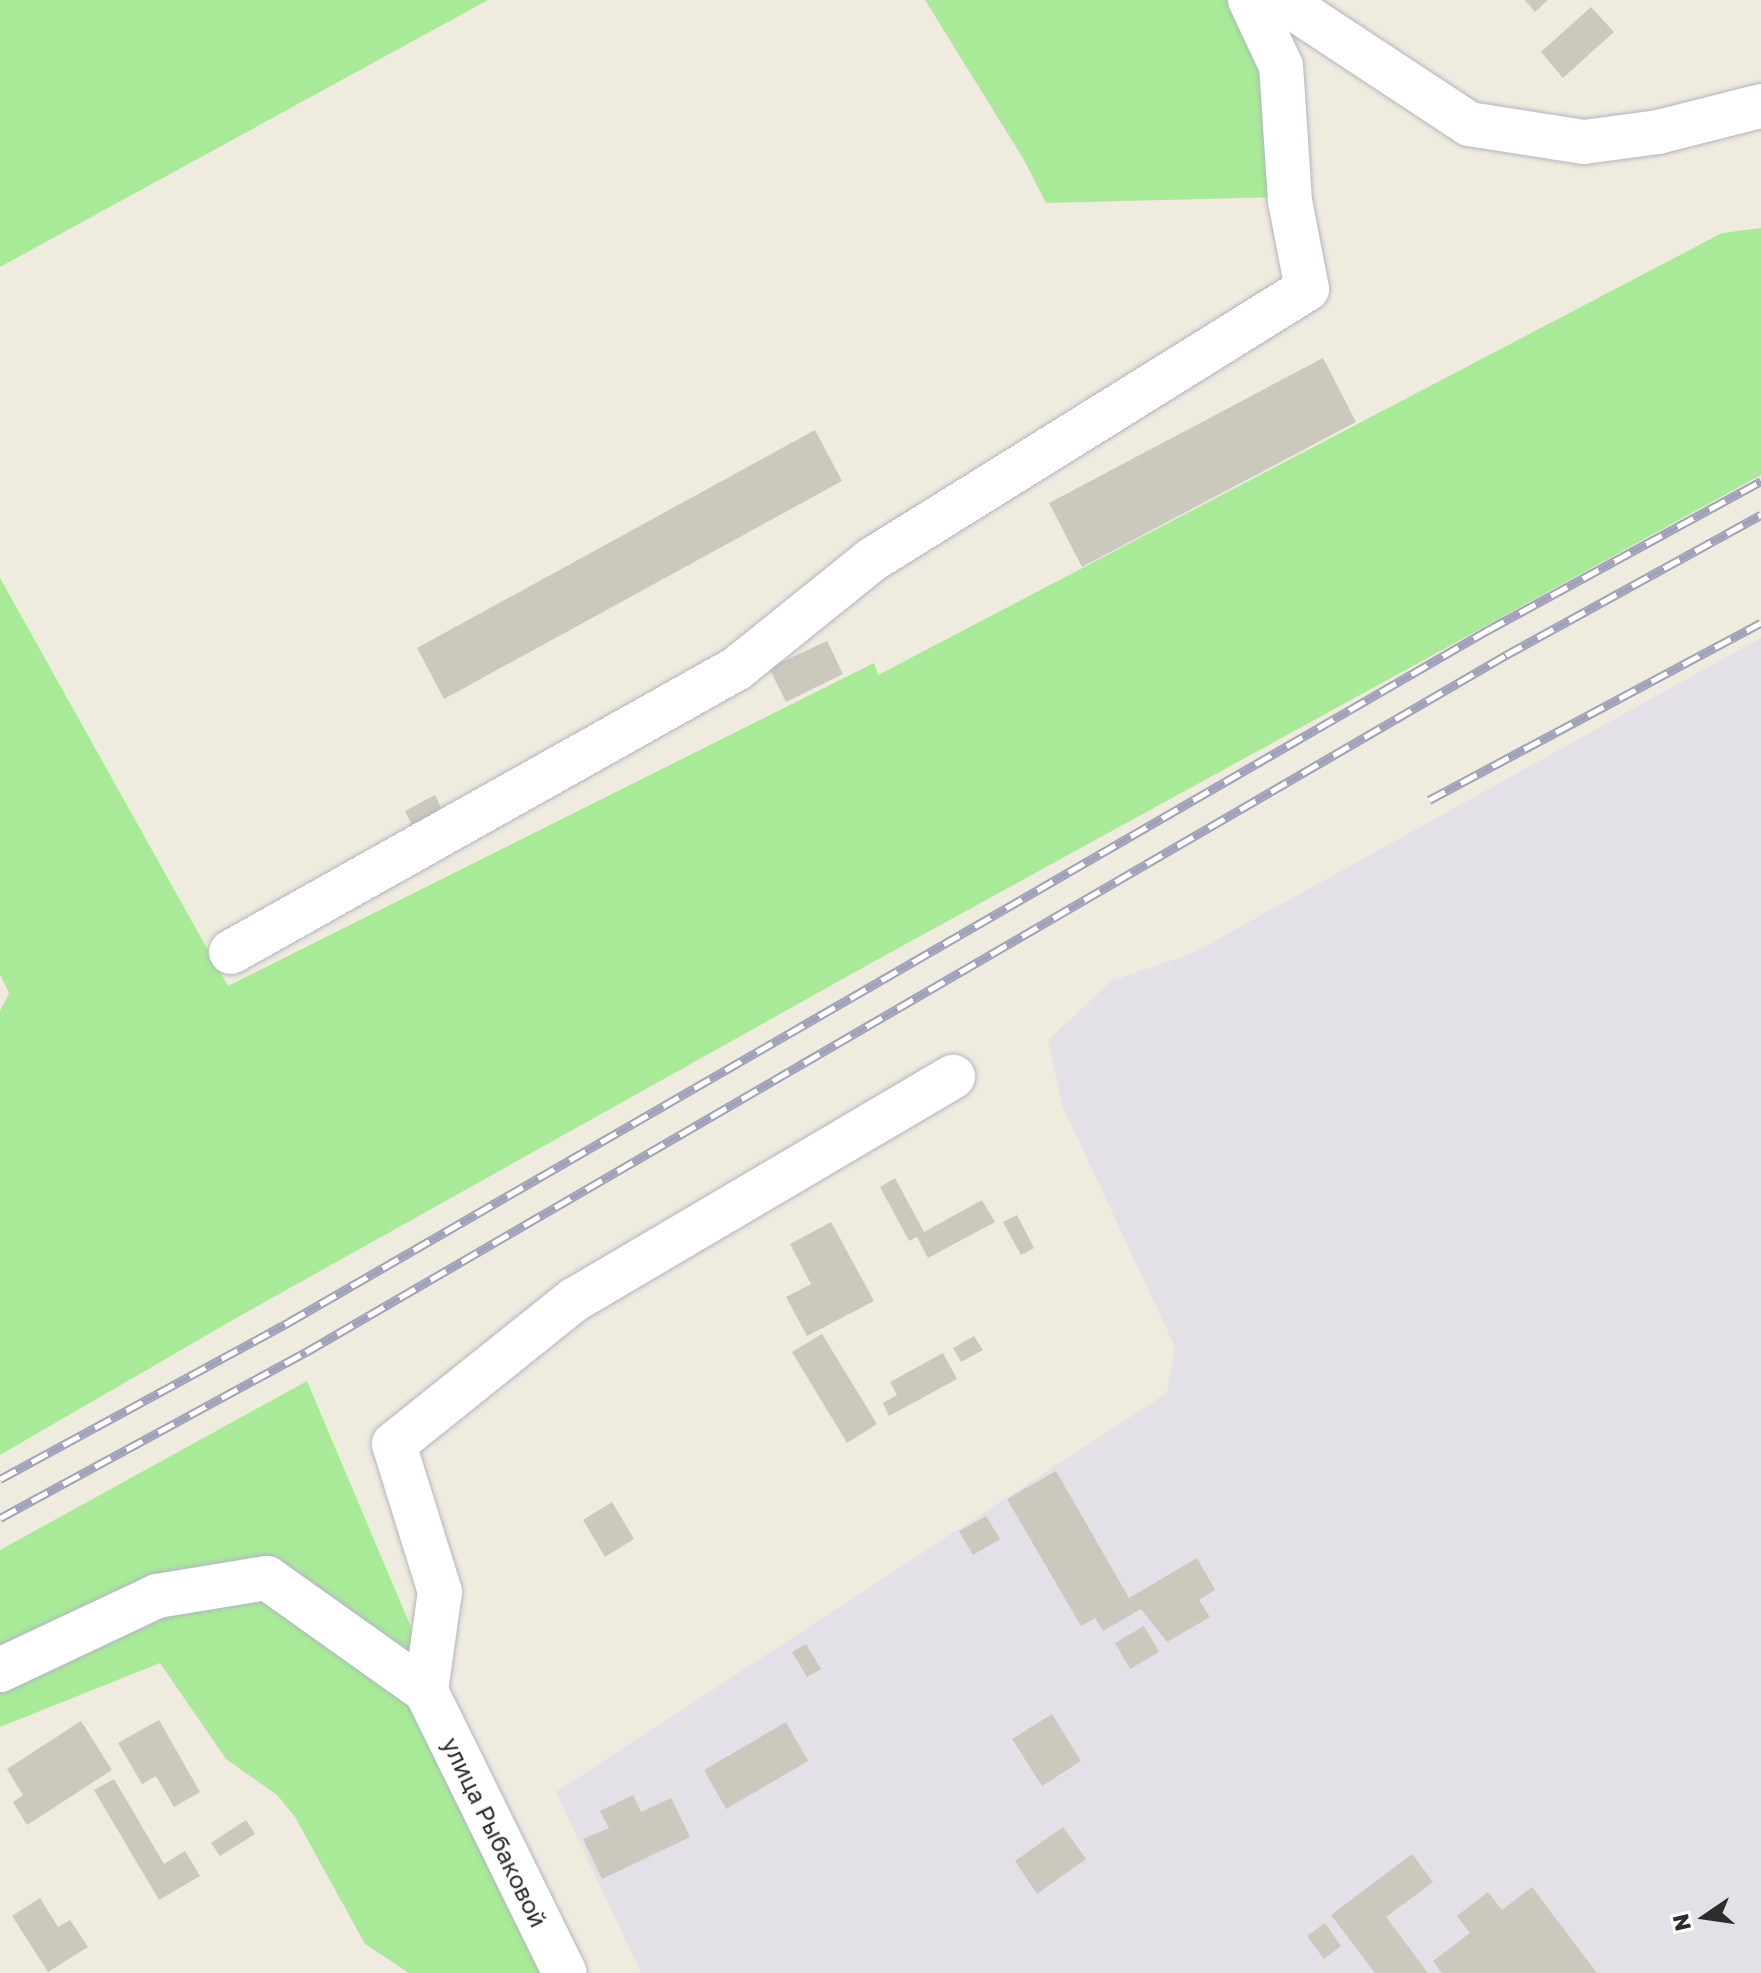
<!DOCTYPE html>
<html>
<head>
<meta charset="utf-8">
<style>
	body { margin:0 }
	#map { position:relative; width:1761px; height:1973px; overflow:hidden; background:#f0ebdf; font-family:"Golos Text",sans-serif }
	div>[style] { position:absolute }
	.industrial>* { inset:0; background:#e3e0e8 }
	.green>* { inset:0; background:#a8ea98 }
	.building>* { inset:0; background:#cbc8be }
	.roads { filter:drop-shadow(0 0 2px #b3b3c2) drop-shadow(0 0 2px #b3b3c2) }
	.minor>* { height:44px; margin:-22px; padding:0 22px; transform-origin:22px; border-radius:22px; background:#fff }
	.rail>* { height:9px; margin-top:-4.5px; transform-origin:0; background:repeating-linear-gradient(90deg,#fff 0 18px,#a1a1b9 0 36px); box-sizing:border-box; border-block:2px solid #a1a1b9 }
	span { translate:-50% -50%; white-space:nowrap; text-align:center; line-height:1.15; -webkit-text-stroke:7px #fff; paint-order:stroke }
	.street-label { font-size:24px; color:#2d2d2d }
	.north { position:absolute; left:1665px; top:1877px; width:80px; height:80px; -webkit-text-stroke:6px #fff; paint-order:stroke; rotate:257deg; font-size:22px; font-weight:700; line-height:32px; text-align:center; color:#2d2d2d }
	.north::after { content:''; display:block; margin:auto; width:28px; height:36px; background:#2d2d2d; clip-path:polygon(50% 0,100% 100%,50% 72%,0 100%) }
</style>
</head>
<body>
<div id="map">
	<div class="industrial">
		<div style="clip-path:polygon(1761px 638px,1761px 1973px,641px 1973px,556px 1792px,1167px 1393px,1175px 1347px,1062px 1105px,1048px 1040px,1111px 981px,1191px 954px)"></div>
	</div>
	<div class="green">
		<div style="clip-path:polygon(0 0,488px 0,0 267px)"></div>
		<div style="clip-path:polygon(925px 0,1230px 0,1264px 66px,1287px 197px,1046px 203px,1024px 160px)"></div>
		<div style="clip-path:polygon(1761px 228px,1761px 475px,873px 962px,238px 1317px,0 1455px,0 1011px,9px 993px,0 974px,0 578px,228px 986px,874px 663px,878px 675px,1722px 233px)"></div>
		<div style="clip-path:polygon(307px 1381px,459px 1741px,570px 1973px,409px 1973px,365px 1944px,295px 1817px,277px 1795px,226px 1759px,160px 1663px,0 1727px,0 1550px)"></div>
	</div>
	<div class="building">
		<div style="clip-path:polygon(1525px 0,1548px 0,1535px 12px)"></div>
		<div style="clip-path:polygon(1591px 7px,1614px 32px,1563px 78px,1541px 52px)"></div>
		<div style="clip-path:polygon(1323px 358px,1356px 422px,1082px 567px,1049px 503px)"></div>
		<div style="clip-path:polygon(815px 430px,842px 481px,444px 699px,417px 648px)"></div>
		<div style="clip-path:polygon(827px 641px,843px 674px,786px 702px,769px 668px)"></div>
		<div style="clip-path:polygon(435px 795px,445px 816px,415px 831px,405px 811px)"></div>
		<div style="clip-path:polygon(895px 1178px,924px 1232px,982px 1200px,995px 1222px,928px 1258px,917px 1237px,909px 1241px,880px 1187px)"></div>
		<div style="clip-path:polygon(1017px 1215px,1034px 1248px,1021px 1255px,1003px 1222px)"></div>
		<div style="clip-path:polygon(831px 1222px,874px 1301px,807px 1336px,786px 1297px,811px 1284px,790px 1244px)"></div>
		<div style="clip-path:polygon(822px 1334px,877px 1424px,847px 1443px,792px 1352px)"></div>
		<div style="clip-path:polygon(974px 1336px,983px 1350px,961px 1362px,953px 1348px)"></div>
		<div style="clip-path:polygon(943px 1353px,957px 1379px,889px 1416px,883px 1403px,897px 1395px,890px 1382px)"></div>
		<div style="clip-path:polygon(1056px 1471px,1129px 1598px,1197px 1558px,1215px 1590px,1199px 1600px,1210px 1617px,1167px 1642px,1141px 1609px,1103px 1631px,1095px 1618px,1081px 1626px,1007px 1499px)"></div>
		<div style="clip-path:polygon(612px 1502px,634px 1539px,605px 1557px,583px 1520px)"></div>
		<div style="clip-path:polygon(986px 1516px,1000px 1539px,973px 1555px,959px 1531px)"></div>
		<div style="clip-path:polygon(1144px 1626px,1159px 1652px,1130px 1669px,1115px 1643px)"></div>
		<div style="clip-path:polygon(806px 1644px,821px 1669px,807px 1677px,792px 1652px)"></div>
		<div style="clip-path:polygon(1052px 1714px,1081px 1761px,1042px 1786px,1012px 1739px)"></div>
		<div style="clip-path:polygon(159px 1720px,200px 1792px,174px 1807px,156px 1776px,142px 1784px,118px 1743px)"></div>
		<div style="clip-path:polygon(81px 1721px,112px 1770px,27px 1825px,13px 1802px,23px 1795px,7px 1769px)"></div>
		<div style="clip-path:polygon(786px 1722px,808px 1761px,726px 1809px,704px 1770px)"></div>
		<div style="clip-path:polygon(114px 1779px,164px 1864px,185px 1851px,200px 1876px,159px 1900px,94px 1790px)"></div>
		<div style="clip-path:polygon(633px 1795px,641px 1812px,671px 1798px,690px 1837px,602px 1879px,583px 1839px,609px 1828px,600px 1811px)"></div>
		<div style="clip-path:polygon(246px 1820px,255px 1834px,220px 1856px,211px 1843px)"></div>
		<div style="clip-path:polygon(1063px 1827px,1086px 1859px,1037px 1894px,1015px 1861px)"></div>
		<div style="clip-path:polygon(1412px 1854px,1433px 1882px,1386px 1917px,1428px 1973px,1375px 1973px,1331px 1915px)"></div>
		<div style="clip-path:polygon(1532px 1887px,1597px 1973px,1442px 1973px,1433px 1961px,1470px 1933px,1457px 1916px,1488px 1892px,1502px 1910px)"></div>
		<div style="clip-path:polygon(40px 1898px,58px 1927px,70px 1920px,88px 1947px,48px 1972px,12px 1916px)"></div>
		<div style="clip-path:polygon(1325px 1923px,1341px 1946px,1324px 1959px,1307px 1936px)"></div>
	</div>
	<div class="roads">
		<div class="minor">
			<div style="left:1281px;top:0;width:225px;rotate:33.4deg"></div>
			<div style="left:1469px;top:124px;width:116px;rotate:8.9deg"></div>
			<div style="left:1584px;top:142px;width:75px;rotate:-7.7deg"></div>
			<div style="left:1658px;top:132px;width:106px;rotate:-14.2deg"></div>
			<div style="left:231px;top:952px;width:579px;rotate:-29.27deg"></div>
			<div style="left:736px;top:669px;width:176px;rotate:-38.8deg"></div>
			<div style="left:873px;top:559px;width:511px;rotate:-31.89deg"></div>
			<div style="left:1307px;top:289px;width:90px;rotate:-100.9deg"></div>
			<div style="left:1290px;top:201px;width:135px;rotate:-93.8deg"></div>
			<div style="left:1281px;top:66px;width:73px;rotate:-115.2deg"></div>
			<div style="left:0;top:1670px;width:174px;rotate:-25.2deg"></div>
			<div style="left:157px;top:1596px;width:111px;rotate:-9.3deg"></div>
			<div style="left:267px;top:1578px;width:195px;rotate:35.4deg"></div>
			<div style="left:426px;top:1691px;width:314px;rotate:63.8deg"></div>
			<div style="left:426px;top:1691px;width:100px;rotate:-82deg"></div>
			<div style="left:440px;top:1592px;width:155px;rotate:-107.3deg"></div>
			<div style="left:394px;top:1444px;width:231px;rotate:-38.7deg"></div>
			<div style="left:574px;top:1300px;width:440px;rotate:-30.5deg"></div>
		</div>
	</div>
	<div class="rail">
		<div style="left:1429px;top:800px;width:376px;rotate:-28.1deg"></div>
		<div style="left:0;top:1479px;width:329px;rotate:-28.5deg"></div>
		<div style="left:289px;top:1322px;width:1384px;rotate:-29.99deg"></div>
		<div style="left:1488px;top:630px;width:311px;rotate:-28.6deg"></div>
		<div style="left:0;top:1518px;width:348px;rotate:-28.5deg"></div>
		<div style="left:306px;top:1352px;width:1388px;rotate:-30.15deg"></div>
		<div style="left:1506px;top:655px;width:291px;rotate:-28.8deg"></div>
	</div>
	<div class="street-label">
		<span style="left:495px;top:1832px;rotate:64deg">улица Рыбаковой</span>
	</div>
	<div class="north">N</div>
</div>
</body>
</html>
